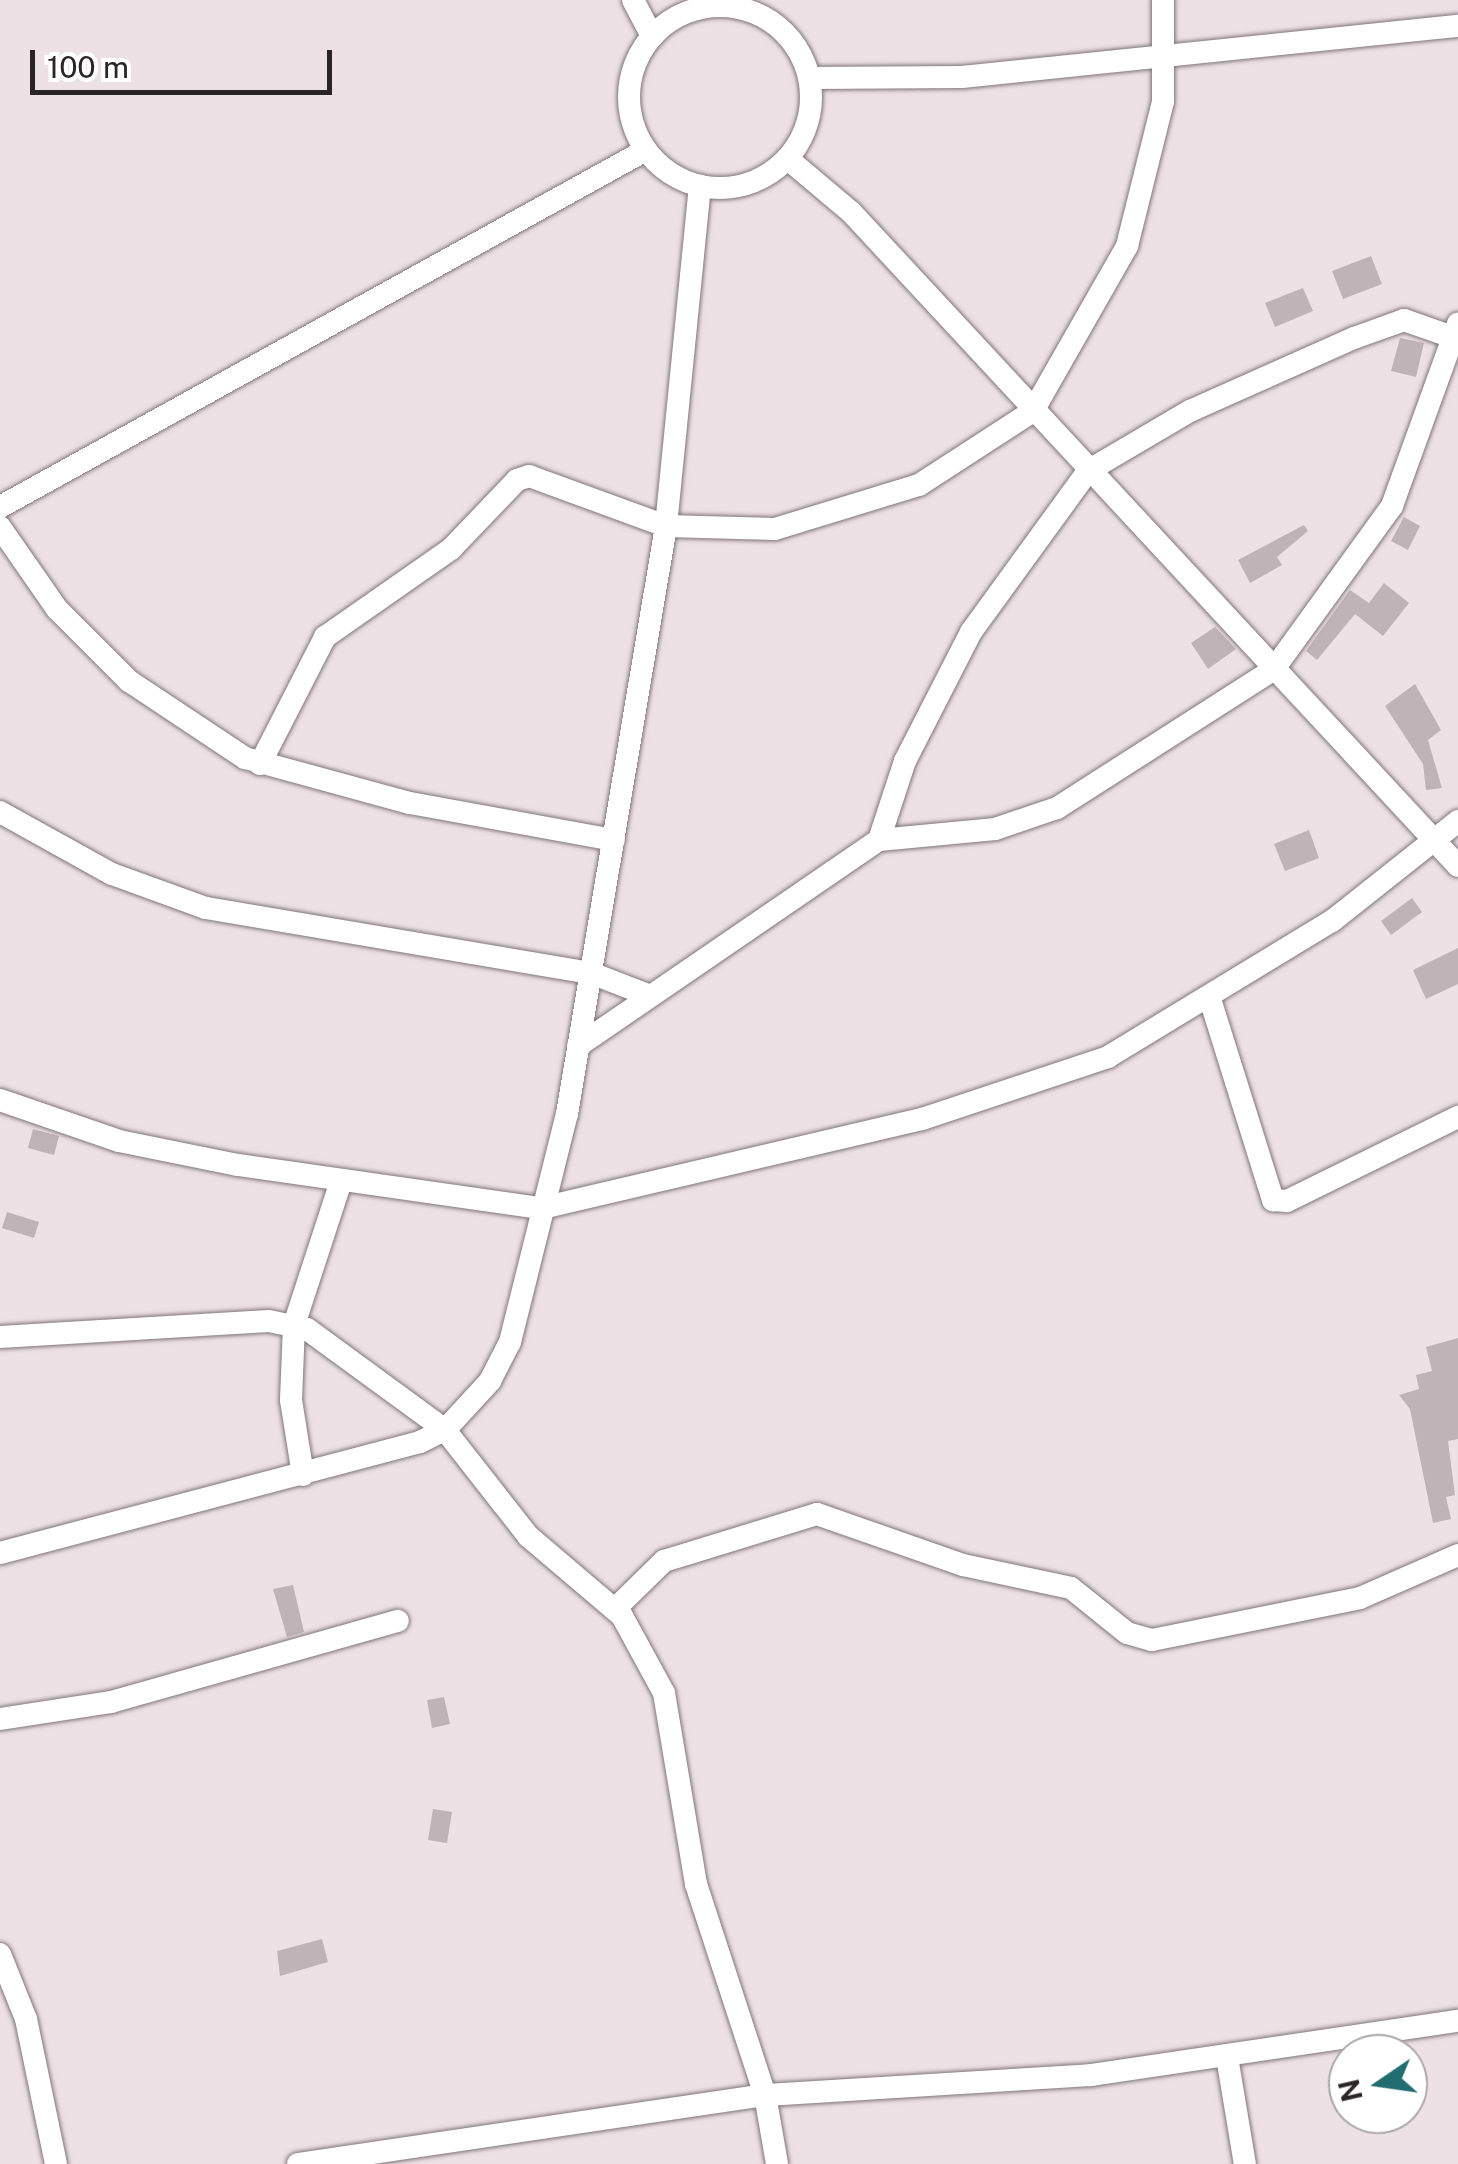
<!DOCTYPE html>
<html>
<head>
<meta charset="utf-8">
<style>
	body { margin:0 }
	#map { position:relative; width:1458px; height:2164px; overflow:hidden; background:#ede1e6; font-family:"Public Sans",sans-serif }
	div>[style] { position:absolute }
	.building>* { inset:0; background:#bfb3b8 }
	.roads { filter:drop-shadow(0 0 2px #80757a) drop-shadow(0 0 2px #80757a) }
	.minor>* { height:22px; margin:-11px; padding:0 11px; transform-origin:11px; border-radius:11px; background:#fff }
	.minor>.ring { margin:-11px; padding:0; box-sizing:content-box; background:none; border:22px solid #fff; border-radius:50% }
	span { translate:-50% -50%; white-space:nowrap; text-align:center; line-height:1.15; -webkit-text-stroke:9px #fff; paint-order:stroke }
	.north { position:absolute; left:1328px; top:2034px; width:100px; height:100px; box-sizing:border-box; background:#fff; border:2px solid #a9a7a8; border-radius:50%; rotate:257deg; font-size:28px; font-weight:700; line-height:40px; text-align:center; color:#292426 }
	.north::after { content:''; display:block; margin:auto; width:35px; height:45px; background:#226d71; clip-path:polygon(50% 0,100% 100%,50% 72%,0 100%) }
	.scale { position:absolute; left:30px; top:50px; width:302px; height:45px; box-sizing:border-box; border:5px solid #292426; border-top:0; padding-left:12px; font-size:30px; line-height:35px; white-space:nowrap; color:#292426; -webkit-text-stroke:8px #fff; paint-order:stroke }
</style>
</head>
<body>
<div id="map">
	<div class="building">
		<div style="clip-path:polygon(1371px 256px,1382px 284px,1343px 299px,1332px 271px)"></div>
		<div style="clip-path:polygon(1303px 288px,1313px 311px,1275px 327px,1265px 303px)"></div>
		<div style="clip-path:polygon(1400px 338px,1424px 343px,1416px 377px,1391px 371px)"></div>
		<div style="clip-path:polygon(1404px 517px,1420px 526px,1408px 550px,1391px 541px)"></div>
		<div style="clip-path:polygon(1304px 525px,1308px 531px,1277px 557px,1282px 565px,1250px 583px,1238px 560px)"></div>
		<div style="clip-path:polygon(1384px 583px,1409px 603px,1383px 636px,1355px 614px,1317px 660px,1306px 651px,1350px 590px,1369px 603px)"></div>
		<div style="clip-path:polygon(1215px 627px,1236px 649px,1208px 669px,1191px 643px)"></div>
		<div style="clip-path:polygon(1415px 684px,1441px 730px,1428px 740px,1442px 788px,1426px 790px,1423px 764px,1385px 706px)"></div>
		<div style="clip-path:polygon(1309px 830px,1319px 858px,1285px 871px,1274px 844px)"></div>
		<div style="clip-path:polygon(1412px 898px,1422px 912px,1391px 935px,1381px 921px)"></div>
		<div style="clip-path:polygon(1458px 948px,1458px 984px,1426px 999px,1413px 970px)"></div>
		<div style="clip-path:polygon(33px 1129px,59px 1136px,54px 1155px,28px 1148px)"></div>
		<div style="clip-path:polygon(7px 1212px,39px 1222px,34px 1238px,2px 1228px)"></div>
		<div style="clip-path:polygon(1458px 1338px,1458px 1439px,1448px 1441px,1455px 1495px,1446px 1497px,1451px 1519px,1433px 1523px,1410px 1409px,1399px 1395px,1419px 1389px,1416px 1375px,1432px 1371px,1426px 1347px)"></div>
		<div style="clip-path:polygon(293px 1585px,304px 1632px,287px 1637px,273px 1589px)"></div>
		<div style="clip-path:polygon(444px 1697px,450px 1724px,432px 1728px,427px 1700px)"></div>
		<div style="clip-path:polygon(433px 1809px,452px 1812px,447px 1843px,428px 1840px)"></div>
		<div style="clip-path:polygon(322px 1939px,328px 1962px,280px 1976px,277px 1951px)"></div>
	</div>
	<div class="roads">
		<div class="minor">
			<div style="left:633px;top:0;width:41px;rotate:62.2deg"></div>
			<div class="ring" style="left:629px;top:6px;width:160px;height:160px"></div>
			<div style="left:810px;top:78px;width:152px;rotate:-0.4deg"></div>
			<div style="left:962px;top:77px;width:499px;rotate:-5.9deg"></div>
			<div style="left:788px;top:159px;width:82px;rotate:40.1deg"></div>
			<div style="left:851px;top:212px;width:892px;rotate:47.13deg"></div>
			<div style="left:0;top:507px;width:738px;rotate:-28.93deg"></div>
			<div style="left:0;top:527px;width:100px;rotate:55.2deg"></div>
			<div style="left:57px;top:609px;width:102px;rotate:45deg"></div>
			<div style="left:129px;top:681px;width:139px;rotate:33.6deg"></div>
			<div style="left:245px;top:758px;width:171px;rotate:15.3deg"></div>
			<div style="left:410px;top:803px;width:207px;rotate:10.3deg"></div>
			<div style="left:260px;top:764px;width:143px;rotate:-62.9deg"></div>
			<div style="left:325px;top:637px;width:154px;rotate:-34.9deg"></div>
			<div style="left:451px;top:549px;width:95px;rotate:-46.3deg"></div>
			<div style="left:517px;top:480px;width:13px;rotate:-18deg"></div>
			<div style="left:529px;top:476px;width:146px;rotate:20.1deg"></div>
			<div style="left:666px;top:526px;width:109px;rotate:1.6deg"></div>
			<div style="left:775px;top:529px;width:151px;rotate:-17deg"></div>
			<div style="left:919px;top:485px;width:136px;rotate:-33deg"></div>
			<div style="left:1033px;top:411px;width:190px;rotate:-60.3deg"></div>
			<div style="left:1127px;top:246px;width:148px;rotate:-76deg"></div>
			<div style="left:1163px;top:102px;width:102px;rotate:-90deg"></div>
			<div style="left:0;top:812px;width:128px;rotate:29deg"></div>
			<div style="left:112px;top:874px;width:100px;rotate:19.9deg"></div>
			<div style="left:206px;top:908px;width:390px;rotate:9.6deg"></div>
			<div style="left:591px;top:973px;width:61px;rotate:21.1deg"></div>
			<div style="left:879px;top:840px;width:83px;rotate:-71.8deg"></div>
			<div style="left:905px;top:761px;width:145px;rotate:-62.9deg"></div>
			<div style="left:971px;top:632px;width:199px;rotate:-54deg"></div>
			<div style="left:1088px;top:471px;width:118px;rotate:-30.5deg"></div>
			<div style="left:1190px;top:411px;width:180px;rotate:-24deg"></div>
			<div style="left:1354px;top:338px;width:53px;rotate:-19.8deg"></div>
			<div style="left:1404px;top:320px;width:57px;rotate:19.4deg"></div>
			<div style="left:1210px;top:999px;width:211px;rotate:72.6deg"></div>
			<div style="left:1273px;top:1200px;width:14px;rotate:4deg"></div>
			<div style="left:1287px;top:1201px;width:191px;rotate:-26.2deg"></div>
			<div style="left:578px;top:1046px;width:365px;rotate:-34.4deg"></div>
			<div style="left:879px;top:840px;width:117px;rotate:-5.4deg"></div>
			<div style="left:995px;top:829px;width:65px;rotate:-18.7deg"></div>
			<div style="left:1057px;top:808px;width:258px;rotate:-32.6deg"></div>
			<div style="left:1274px;top:669px;width:201px;rotate:-54.1deg"></div>
			<div style="left:1392px;top:506px;width:194px;rotate:-70.1deg"></div>
			<div style="left:0;top:1100px;width:126px;rotate:19deg"></div>
			<div style="left:119px;top:1141px;width:121px;rotate:11.4deg"></div>
			<div style="left:238px;top:1165px;width:307px;rotate:8.1deg"></div>
			<div style="left:542px;top:1208px;width:390px;rotate:-13.2deg"></div>
			<div style="left:922px;top:1119px;width:196px;rotate:-18.4deg"></div>
			<div style="left:1108px;top:1057px;width:262px;rotate:-31.3deg"></div>
			<div style="left:1332px;top:921px;width:161px;rotate:-38.4deg"></div>
			<div style="left:0;top:1337px;width:269px;rotate:-3.4deg"></div>
			<div style="left:269px;top:1321px;width:39px;rotate:12deg"></div>
			<div style="left:307px;top:1329px;width:171px;rotate:36.2deg"></div>
			<div style="left:445px;top:1430px;width:135px;rotate:51.9deg"></div>
			<div style="left:528px;top:1536px;width:123px;rotate:40.4deg"></div>
			<div style="left:622px;top:1616px;width:88px;rotate:61.4deg"></div>
			<div style="left:664px;top:1693px;width:194px;rotate:80.5deg"></div>
			<div style="left:696px;top:1884px;width:222px;rotate:71.9deg"></div>
			<div style="left:765px;top:2095px;width:70px;rotate:80.1deg"></div>
			<div style="left:303px;top:1475px;width:76px;rotate:-99.1deg"></div>
			<div style="left:291px;top:1400px;width:75px;rotate:-87.7deg"></div>
			<div style="left:294px;top:1325px;width:151px;rotate:-71.9deg"></div>
			<div style="left:0;top:1553px;width:434px;rotate:-14.8deg"></div>
			<div style="left:420px;top:1442px;width:28px;rotate:-26deg"></div>
			<div style="left:445px;top:1430px;width:67px;rotate:-47.4deg"></div>
			<div style="left:490px;top:1381px;width:44px;rotate:-62.9deg"></div>
			<div style="left:510px;top:1342px;width:235px;rotate:-76deg"></div>
			<div style="left:567px;top:1114px;width:596px;rotate:-80.44deg"></div>
			<div style="left:666px;top:526px;width:342px;rotate:-84.3deg"></div>
			<div style="left:615px;top:1609px;width:69px;rotate:-44.4deg"></div>
			<div style="left:664px;top:1561px;width:160px;rotate:-17.1deg"></div>
			<div style="left:817px;top:1514px;width:155px;rotate:19.3deg"></div>
			<div style="left:963px;top:1565px;width:110px;rotate:12deg"></div>
			<div style="left:1071px;top:1588px;width:72px;rotate:38.8deg"></div>
			<div style="left:1127px;top:1633px;width:26px;rotate:16deg"></div>
			<div style="left:1152px;top:1640px;width:212px;rotate:-11.4deg"></div>
			<div style="left:1360px;top:1598px;width:107px;rotate:-23.7deg"></div>
			<div style="left:0;top:1719px;width:112px;rotate:-8.7deg"></div>
			<div style="left:111px;top:1702px;width:298px;rotate:-15.8deg"></div>
			<div style="left:0;top:1954px;width:70px;rotate:68.2deg"></div>
			<div style="left:26px;top:2019px;width:148px;rotate:78.3deg"></div>
			<div style="left:1227px;top:2057px;width:109px;rotate:80.5deg"></div>
			<div style="left:298px;top:2164px;width:472px;rotate:-8.4deg"></div>
			<div style="left:765px;top:2095px;width:327px;rotate:-3.5deg"></div>
			<div style="left:1091px;top:2075px;width:371px;rotate:-8.4deg"></div>
		</div>
	</div>
	<div class="north">N</div>
	<div class="scale">100 m</div>
</div>
</body>
</html>
